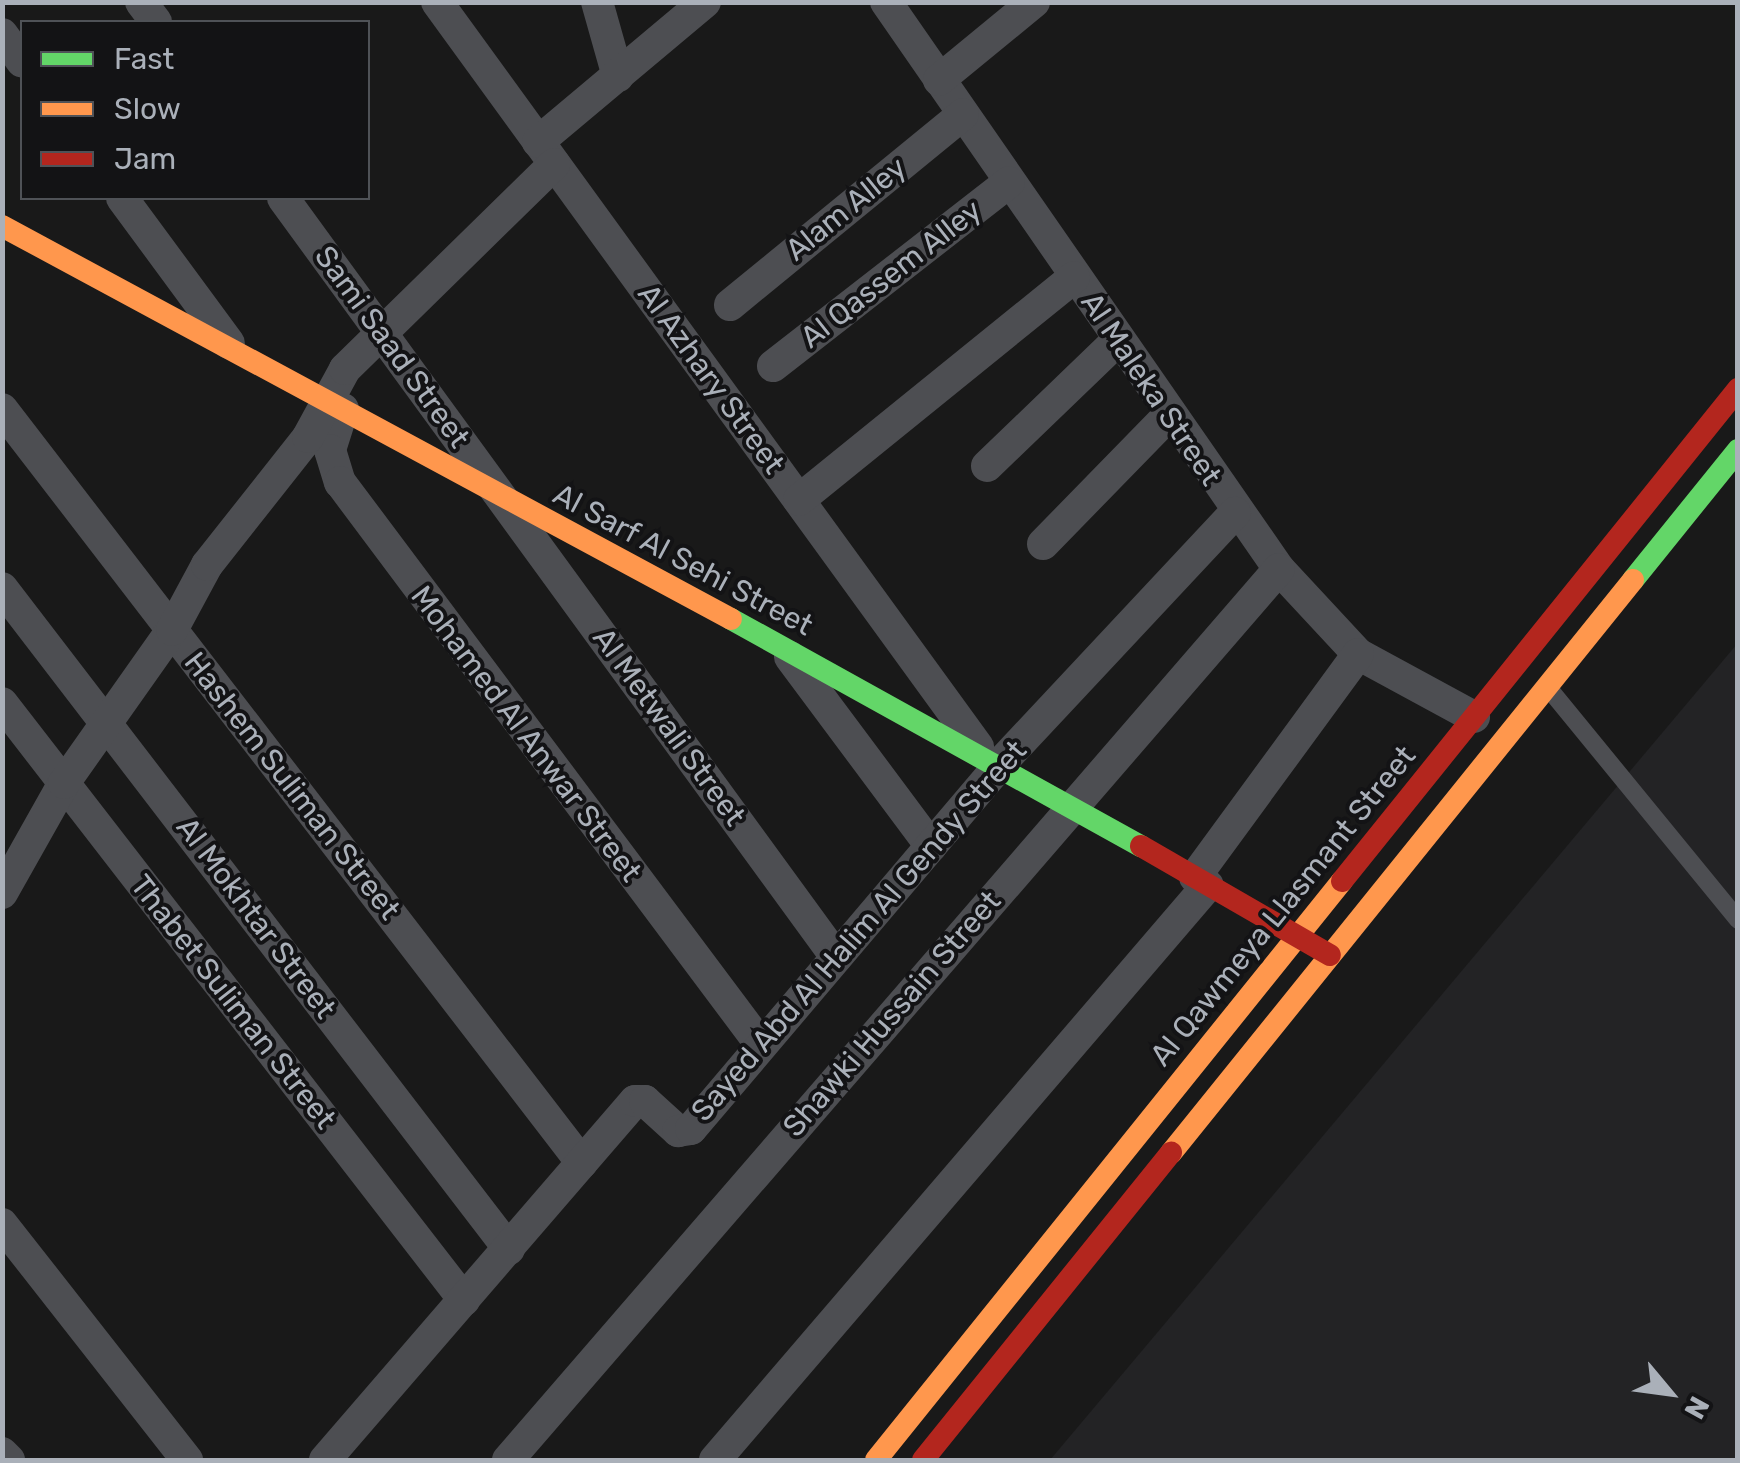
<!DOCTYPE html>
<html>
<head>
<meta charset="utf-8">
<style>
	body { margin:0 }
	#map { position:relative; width:1740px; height:1463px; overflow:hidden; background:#191919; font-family:Rubik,sans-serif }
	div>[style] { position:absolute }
	.built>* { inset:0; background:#232325 }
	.lane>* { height:18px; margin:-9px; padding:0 9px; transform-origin:9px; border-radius:9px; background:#4d4e52 }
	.street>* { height:32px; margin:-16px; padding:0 16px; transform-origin:16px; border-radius:16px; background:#4d4e52 }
	.fast>* { height:22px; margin:-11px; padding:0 11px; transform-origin:11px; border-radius:11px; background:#63d668 }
	.slow>* { height:22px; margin:-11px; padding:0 11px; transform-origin:11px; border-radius:11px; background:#ff974d }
	.jam>* { height:22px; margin:-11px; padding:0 11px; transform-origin:11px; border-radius:11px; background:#b3261e }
	span { translate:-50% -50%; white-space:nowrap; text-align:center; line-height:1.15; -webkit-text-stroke:8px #131315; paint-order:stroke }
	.street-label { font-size:30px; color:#aab0b9 }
	.frame { position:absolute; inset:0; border:5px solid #aab0b9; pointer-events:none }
	.legend { position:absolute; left:20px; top:20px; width:350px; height:180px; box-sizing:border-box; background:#131315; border:2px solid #4f5257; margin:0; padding:12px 18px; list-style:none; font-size:30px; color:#aab0b9 }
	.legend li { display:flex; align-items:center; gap:20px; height:50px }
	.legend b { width:50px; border:2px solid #4f5257 }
	.north { position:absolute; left:1620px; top:1343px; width:100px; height:100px; -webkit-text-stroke:8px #131315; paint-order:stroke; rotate:119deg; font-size:28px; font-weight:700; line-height:40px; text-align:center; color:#aab0b9 }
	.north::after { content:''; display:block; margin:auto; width:35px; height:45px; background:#aab0b9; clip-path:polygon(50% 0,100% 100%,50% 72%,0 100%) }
</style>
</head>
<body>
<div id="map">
	<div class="built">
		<div style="clip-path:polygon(1737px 644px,1737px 1460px,1050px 1460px)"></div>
	</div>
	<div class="lane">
		<div style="left:1550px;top:690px;width:297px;rotate:50.7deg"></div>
	</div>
	<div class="street">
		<div style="left:141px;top:2px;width:25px;rotate:53deg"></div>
		<div style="left:437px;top:2px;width:921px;rotate:54.01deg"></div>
		<div style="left:597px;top:2px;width:77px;rotate:74.2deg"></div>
		<div style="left:886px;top:2px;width:690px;rotate:55.27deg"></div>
		<div style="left:1279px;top:569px;width:116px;rotate:47.1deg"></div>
		<div style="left:1358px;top:654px;width:132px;rotate:28.5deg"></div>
		<div style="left:2px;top:34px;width:34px;rotate:54deg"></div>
		<div style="left:939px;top:80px;width:123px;rotate:-39.4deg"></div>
		<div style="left:538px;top:142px;width:218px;rotate:-40deg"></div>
		<div style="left:122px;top:198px;width:180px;rotate:53.6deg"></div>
		<div style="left:283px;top:198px;width:939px;rotate:53.92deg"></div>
		<div style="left:730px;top:305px;width:301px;rotate:-39.3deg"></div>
		<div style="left:773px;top:366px;width:299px;rotate:-37.9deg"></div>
		<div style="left:2px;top:409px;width:951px;rotate:52.43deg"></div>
		<div style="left:343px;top:409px;width:43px;rotate:107.6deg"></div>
		<div style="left:330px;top:450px;width:34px;rotate:73deg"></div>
		<div style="left:340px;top:482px;width:703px;rotate:53.21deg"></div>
		<div style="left:987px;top:466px;width:182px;rotate:-43.9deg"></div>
		<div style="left:799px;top:500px;width:354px;rotate:-39deg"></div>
		<div style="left:1043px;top:544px;width:180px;rotate:-45.7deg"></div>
		<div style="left:2px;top:588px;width:833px;rotate:52.51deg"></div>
		<div style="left:790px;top:657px;width:236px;rotate:53.3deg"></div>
		<div style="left:2px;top:703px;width:755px;rotate:52.26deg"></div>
		<div style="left:1195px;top:877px;width:276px;rotate:-53.8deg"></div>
		<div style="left:2px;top:893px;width:126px;rotate:-60.6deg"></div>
		<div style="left:64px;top:783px;width:187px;rotate:-54.8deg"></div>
		<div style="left:172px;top:630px;width:74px;rotate:-61.7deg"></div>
		<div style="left:207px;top:565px;width:163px;rotate:-51.7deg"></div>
		<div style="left:308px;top:437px;width:77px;rotate:-61.4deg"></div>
		<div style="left:345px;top:369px;width:293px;rotate:-44.4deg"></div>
		<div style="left:2px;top:1224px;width:300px;rotate:51.9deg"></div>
		<div style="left:2px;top:1453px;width:10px;rotate:45deg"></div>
		<div style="left:325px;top:1460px;width:474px;rotate:-49.2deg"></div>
		<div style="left:635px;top:1101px;width:10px"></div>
		<div style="left:645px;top:1101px;width:45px;rotate:42.3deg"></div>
		<div style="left:678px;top:1131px;width:13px;rotate:-9deg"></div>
		<div style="left:691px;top:1129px;width:478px;rotate:-49.7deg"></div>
		<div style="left:1000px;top:764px;width:344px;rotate:-46.9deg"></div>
		<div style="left:508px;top:1460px;width:1178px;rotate:-49.13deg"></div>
		<div style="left:715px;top:1460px;width:757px;rotate:-49.39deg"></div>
	</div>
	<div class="fast">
		<div style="left:1633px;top:580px;width:167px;rotate:-51.1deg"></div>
		<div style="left:731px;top:619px;width:469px;rotate:29deg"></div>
	</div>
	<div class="slow">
		<div style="left:2px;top:226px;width:828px;rotate:28.33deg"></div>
		<div style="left:1171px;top:1153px;width:736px;rotate:-51.12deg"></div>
		<div style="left:876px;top:1460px;width:743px;rotate:-51.17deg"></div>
	</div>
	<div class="jam">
		<div style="left:1141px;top:846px;width:218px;rotate:30deg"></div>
		<div style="left:1342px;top:881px;width:632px;rotate:-51.17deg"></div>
		<div style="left:923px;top:1460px;width:395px;rotate:-51.1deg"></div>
	</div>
	<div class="street-label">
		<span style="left:846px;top:209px;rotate:-39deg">Alam Alley</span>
		<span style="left:891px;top:274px;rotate:-38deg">Al Qassem Alley</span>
		<span style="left:392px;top:347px;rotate:54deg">Sami Saad Street</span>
		<span style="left:711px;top:379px;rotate:54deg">Al Azhary Street</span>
		<span style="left:1151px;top:389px;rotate:56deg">Al Maleka Street</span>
		<span style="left:683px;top:560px;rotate:28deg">Al Sarf Al Sehi Street</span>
		<span style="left:669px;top:727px;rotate:54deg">Al Metwali Street</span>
		<span style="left:526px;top:734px;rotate:53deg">Mohamed Al Anwar Street</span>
		<span style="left:292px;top:786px;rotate:52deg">Hashem Suliman Street</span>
		<span style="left:1283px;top:906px;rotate:-51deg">Al Qawmeya Llasmant Street</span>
		<span style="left:256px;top:918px;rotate:53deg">Al Mokhtar Street</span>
		<span style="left:859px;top:931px;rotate:-49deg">Sayed Abd Al Halim Al Gendy Street</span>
		<span style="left:233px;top:1002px;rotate:52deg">Thabet Suliman Street</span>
		<span style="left:892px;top:1014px;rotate:-49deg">Shawki Hussain Street</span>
	</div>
	<div class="frame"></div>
	<ul class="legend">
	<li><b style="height:12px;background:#63d668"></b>Fast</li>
	<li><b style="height:12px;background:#ff974d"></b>Slow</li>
	<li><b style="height:12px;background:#b3261e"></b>Jam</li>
	</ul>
	<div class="north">N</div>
</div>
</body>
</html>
